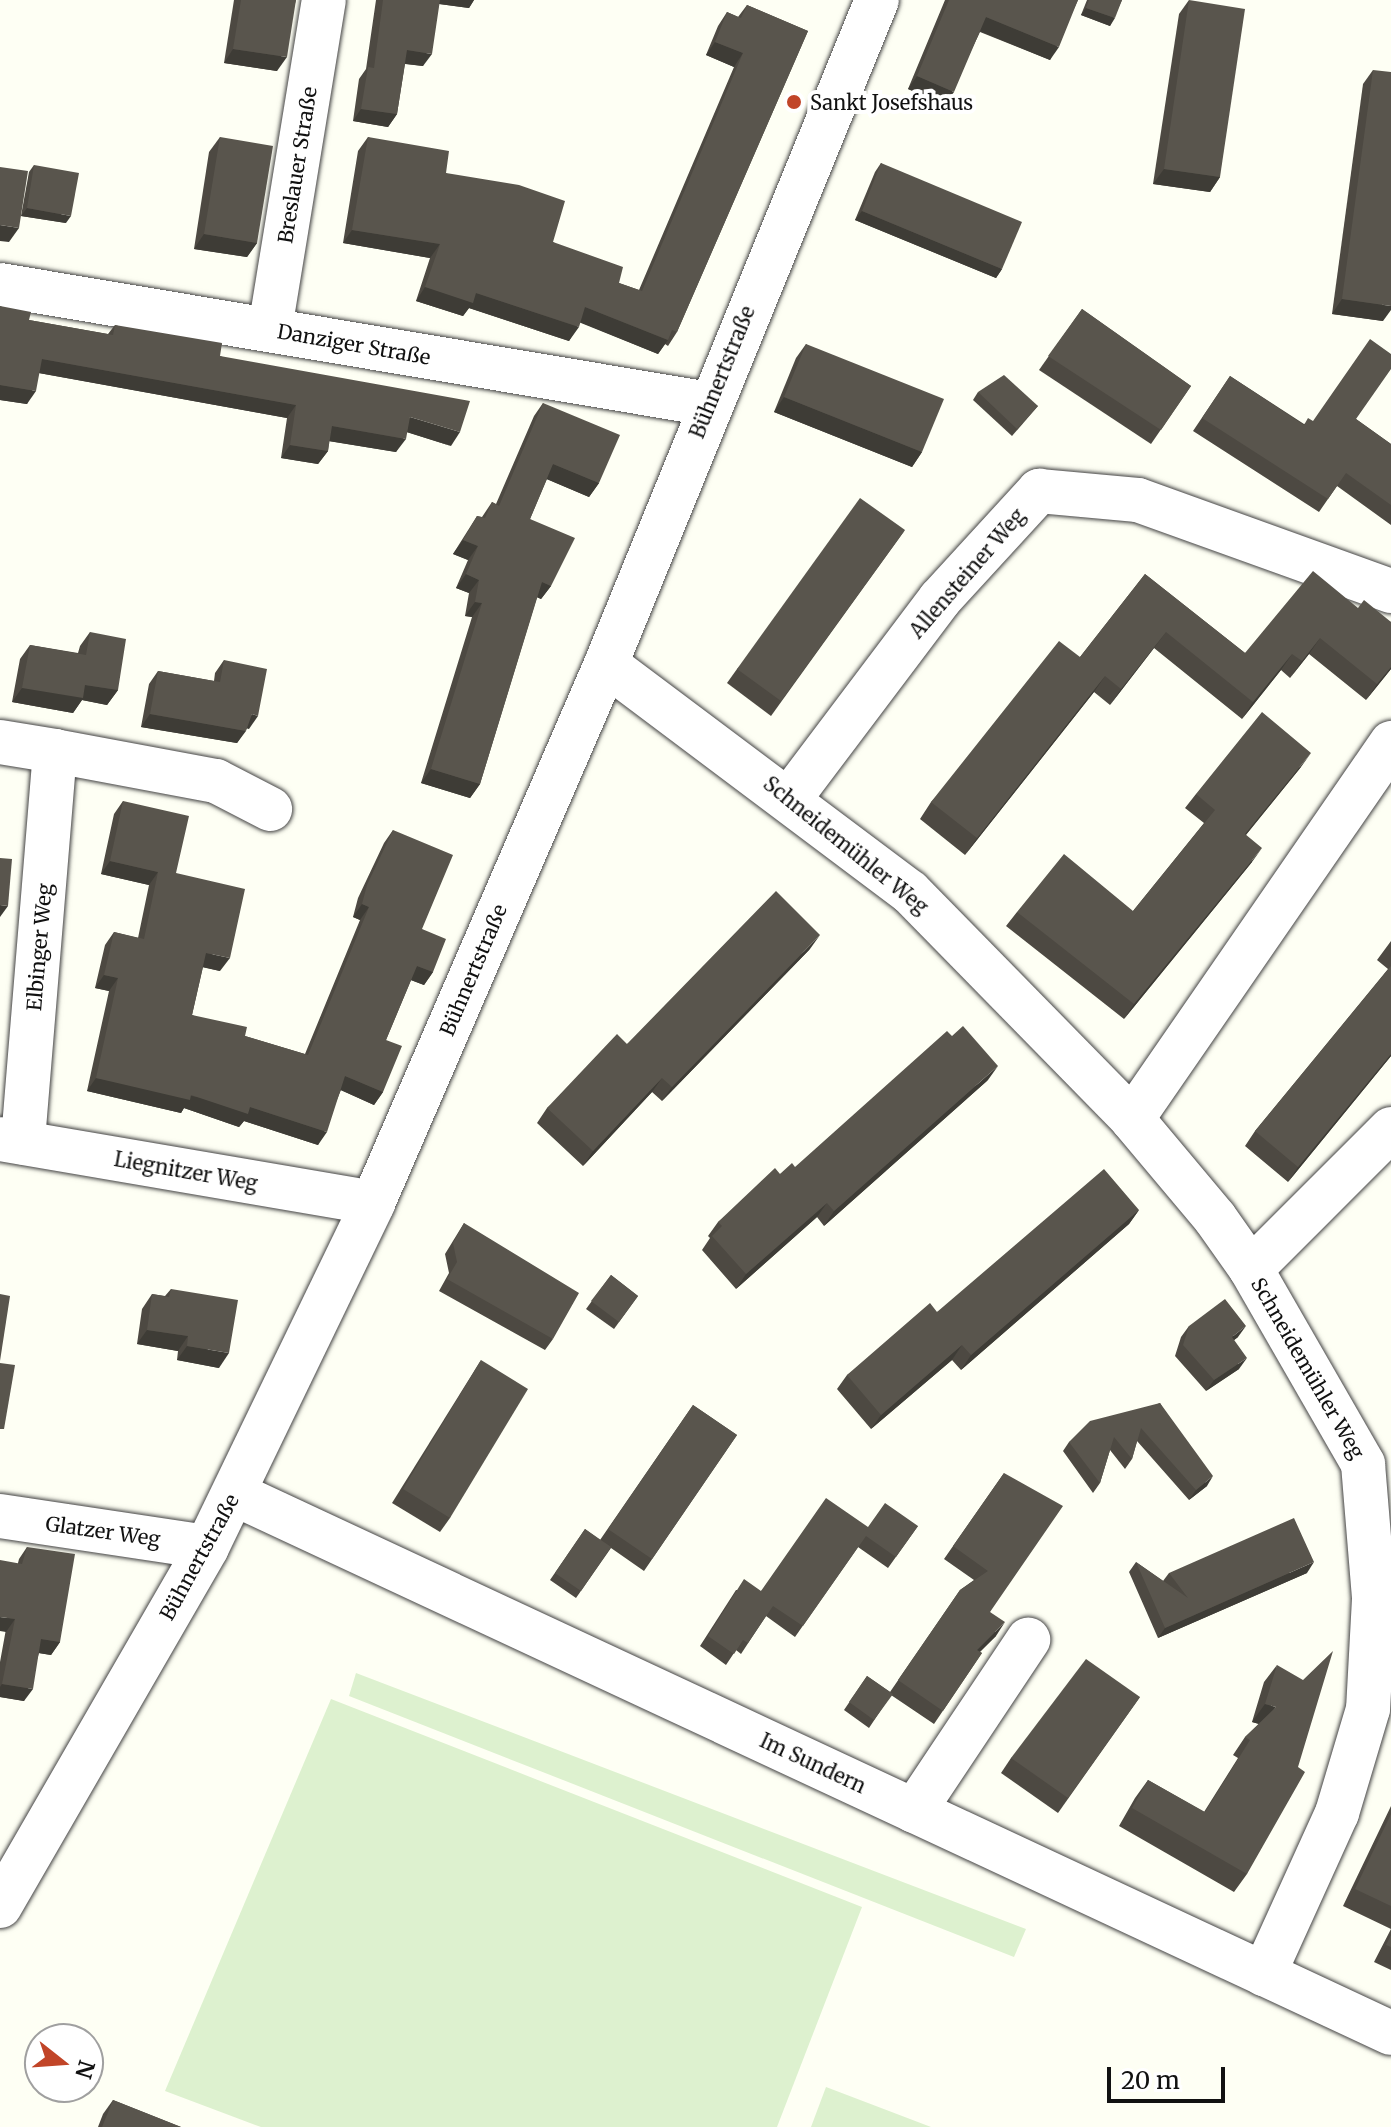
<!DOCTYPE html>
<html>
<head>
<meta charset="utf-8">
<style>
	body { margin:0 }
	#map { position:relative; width:1391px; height:2127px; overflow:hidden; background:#fefff4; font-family:Merriweather,serif }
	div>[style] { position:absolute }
	.pitch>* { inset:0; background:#ddf1cf }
	.roads { filter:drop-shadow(0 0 2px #444) drop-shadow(0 0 2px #444) }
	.minor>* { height:44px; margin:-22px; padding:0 22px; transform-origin:22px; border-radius:22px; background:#fff }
	.wall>* { inset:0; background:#4d4942 }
	.shaded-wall>* { inset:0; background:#3e3c36 }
	.building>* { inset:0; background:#59554d }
	.dots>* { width:22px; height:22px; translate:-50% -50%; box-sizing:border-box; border:4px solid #fff; border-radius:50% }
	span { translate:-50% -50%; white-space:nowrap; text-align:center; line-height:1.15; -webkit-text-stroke:8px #fff; paint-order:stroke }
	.poi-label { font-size:20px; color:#111 }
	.left { translate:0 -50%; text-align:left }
	.street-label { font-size:20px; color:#111 }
	.north { position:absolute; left:24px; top:2023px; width:80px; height:80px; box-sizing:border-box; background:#fff; border:2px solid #a0a0a0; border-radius:50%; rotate:107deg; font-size:22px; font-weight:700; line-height:32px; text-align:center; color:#111 }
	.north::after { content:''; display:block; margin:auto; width:28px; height:36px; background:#c14528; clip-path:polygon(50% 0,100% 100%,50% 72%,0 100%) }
	.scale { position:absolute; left:1107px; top:2067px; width:118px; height:36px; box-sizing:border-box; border:4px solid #111; border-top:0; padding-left:10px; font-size:24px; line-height:28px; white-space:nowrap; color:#111; -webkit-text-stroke:6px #fff; paint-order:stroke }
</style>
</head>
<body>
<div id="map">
	<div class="pitch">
		<div style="clip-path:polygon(356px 1673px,1026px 1929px,1014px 1957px,349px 1696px)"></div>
		<div style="clip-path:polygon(331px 1699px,862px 1907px,777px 2127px,261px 2127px,165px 2091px)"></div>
		<div style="clip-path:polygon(826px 2087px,931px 2127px,811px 2127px)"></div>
	</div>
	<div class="roads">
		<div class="minor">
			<div style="left:0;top:285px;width:719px;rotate:9.53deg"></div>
			<div style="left:270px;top:329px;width:333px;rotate:-80.7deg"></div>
			<div style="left:606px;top:664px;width:380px;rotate:36.9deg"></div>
			<div style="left:910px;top:892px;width:318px;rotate:45.6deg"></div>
			<div style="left:1132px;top:1119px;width:129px;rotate:50deg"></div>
			<div style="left:1215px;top:1218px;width:62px;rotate:54.8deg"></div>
			<div style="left:1251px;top:1269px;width:225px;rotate:60.1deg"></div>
			<div style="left:1363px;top:1464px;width:135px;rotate:85.3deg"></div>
			<div style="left:1374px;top:1599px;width:110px;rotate:93.1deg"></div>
			<div style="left:1368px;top:1709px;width:109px;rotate:106.6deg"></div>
			<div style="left:1337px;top:1813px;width:177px;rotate:114.4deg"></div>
			<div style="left:0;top:742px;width:56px;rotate:9.3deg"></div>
			<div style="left:55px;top:751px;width:393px;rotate:94.7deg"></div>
			<div style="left:55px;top:751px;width:164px;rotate:10.6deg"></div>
			<div style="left:216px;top:781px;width:61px;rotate:27.4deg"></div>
			<div style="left:790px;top:798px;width:249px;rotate:-53deg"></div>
			<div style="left:940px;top:599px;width:147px;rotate:-47.5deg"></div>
			<div style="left:1039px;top:491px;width:99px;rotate:5.2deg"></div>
			<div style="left:1138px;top:500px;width:269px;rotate:19.8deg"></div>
			<div style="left:1132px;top:1119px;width:457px;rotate:-55.4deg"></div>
			<div style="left:0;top:1139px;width:378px;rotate:9.7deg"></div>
			<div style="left:1251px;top:1269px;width:198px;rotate:-45deg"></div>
			<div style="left:235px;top:1494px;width:1275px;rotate:25deg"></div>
			<div style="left:0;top:1516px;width:209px;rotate:8.5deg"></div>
			<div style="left:914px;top:1811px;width:206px;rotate:-56.3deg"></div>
			<div style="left:0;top:1906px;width:414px;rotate:-60deg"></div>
			<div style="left:207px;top:1547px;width:382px;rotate:-64.2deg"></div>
			<div style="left:373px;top:1203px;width:587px;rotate:-66.62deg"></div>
			<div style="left:606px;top:664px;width:717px;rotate:-67.8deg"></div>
		</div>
	</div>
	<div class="wall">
		<div style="clip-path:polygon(234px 0,296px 0,277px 71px,224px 63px)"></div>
		<div style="clip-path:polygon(376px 0,474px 0,469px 8px,439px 4px,423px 66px,405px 64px,397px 114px,388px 127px,353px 121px,359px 79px,366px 69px)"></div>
		<div style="clip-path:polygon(945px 0,1078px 0,1050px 60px,980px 32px,945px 105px,908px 89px)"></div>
		<div style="clip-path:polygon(1087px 0,1122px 0,1110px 26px,1081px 15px)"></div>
		<div style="clip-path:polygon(1189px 0,1220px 177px,1210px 192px,1153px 184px,1179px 14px)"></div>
		<div style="clip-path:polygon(747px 5px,808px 31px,677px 332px,668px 346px,665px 344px,658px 354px,580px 322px,569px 341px,469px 308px,463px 316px,416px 301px,430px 258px,343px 243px,358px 151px,368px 137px,446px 173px,553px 242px,619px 283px,639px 290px,734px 67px,706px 55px,718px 26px,727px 12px,738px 17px)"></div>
		<div style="clip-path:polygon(1373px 70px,1383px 321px,1332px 314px,1363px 84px)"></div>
		<div style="clip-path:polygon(220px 137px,257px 243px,247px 257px,194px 249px,209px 152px)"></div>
		<div style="clip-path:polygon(881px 163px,1002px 269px,996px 278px,855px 220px,875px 172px)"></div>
		<div style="clip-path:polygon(34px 165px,66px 223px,21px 216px,29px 172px)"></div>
		<div style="clip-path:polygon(0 306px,29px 320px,108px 334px,115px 325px,220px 356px,451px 446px,407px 432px,396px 452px,329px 441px,328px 451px,318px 464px,281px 458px,287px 418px,39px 373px,27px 404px,0 400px)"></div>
		<div style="clip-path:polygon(1082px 309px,1191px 386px,1151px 444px,1039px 370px)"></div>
		<div style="clip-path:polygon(806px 344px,922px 452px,912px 467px,774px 412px,796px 358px)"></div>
		<div style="clip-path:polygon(1230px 376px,1304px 424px,1313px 421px,1356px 419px,1391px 444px,1391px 525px,1337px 486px,1319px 512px,1193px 431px)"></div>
		<div style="clip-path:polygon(978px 392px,1038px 406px,1012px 436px,973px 400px)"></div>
		<div style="clip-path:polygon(543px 403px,599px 483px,589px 497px,547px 479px,530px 519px,551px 586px,541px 599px,537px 597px,480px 784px,470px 798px,421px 783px,472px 617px,465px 616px,469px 593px,456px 588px,468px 560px,453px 554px,477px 516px,482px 517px,492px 502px,496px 504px,534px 416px)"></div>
		<div style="clip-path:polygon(905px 530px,771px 716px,727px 683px,737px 669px)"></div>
		<div style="clip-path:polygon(1145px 574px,1245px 653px,1358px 608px,1391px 622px,1391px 669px,1366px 700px,1309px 654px,1290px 678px,1281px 670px,1242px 719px,1154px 648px,1110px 705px,1094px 692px,965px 855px,920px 819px,931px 802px,1080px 657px)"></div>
		<div style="clip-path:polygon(90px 632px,118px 690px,107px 705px,82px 700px,73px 713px,12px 702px,20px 659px,30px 645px,78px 653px,80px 646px)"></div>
		<div style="clip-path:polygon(224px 660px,249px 729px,247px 728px,237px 743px,141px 727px,149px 684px,158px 671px,214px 681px,215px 673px)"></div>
		<div style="clip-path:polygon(1301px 767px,1246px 835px,1252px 862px,1124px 1019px,1006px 926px,1017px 912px,1133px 911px,1204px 823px,1185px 808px,1196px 794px)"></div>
		<div style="clip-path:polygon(123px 801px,176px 873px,220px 971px,203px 967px,192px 1015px,245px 1036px,305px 1054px,360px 920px,353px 917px,358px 898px,384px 843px,393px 830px,422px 929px,433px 972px,424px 985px,411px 980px,386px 1040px,383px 1092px,374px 1105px,341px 1090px,318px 1145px,244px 1121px,239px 1127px,184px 1108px,181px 1113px,87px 1091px,109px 991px,95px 988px,105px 945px,114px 932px,138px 938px,149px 885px,101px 874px,114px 814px)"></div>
		<div style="clip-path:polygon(1391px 941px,1391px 1056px,1288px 1182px,1245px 1146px,1255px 1131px,1388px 969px,1377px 960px)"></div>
		<div style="clip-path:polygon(810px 949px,662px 1101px,652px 1092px,583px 1166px,537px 1123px,547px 1108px,627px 1044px)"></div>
		<div style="clip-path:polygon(988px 1080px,824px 1226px,817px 1217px,736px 1289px,702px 1250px,710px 1238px,708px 1236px,718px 1222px,780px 1174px)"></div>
		<div style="clip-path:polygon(1139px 1210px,1129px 1224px,961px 1370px,952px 1360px,871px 1429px,837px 1389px,847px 1375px,937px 1312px)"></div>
		<div style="clip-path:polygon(464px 1223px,553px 1339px,545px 1350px,439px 1291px,449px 1273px,445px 1254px)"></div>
		<div style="clip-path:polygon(611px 1275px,638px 1296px,614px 1329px,586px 1309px)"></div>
		<div style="clip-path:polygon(171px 1289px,219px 1368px,177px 1360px,178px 1351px,137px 1344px,142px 1309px,152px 1294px,165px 1296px)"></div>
		<div style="clip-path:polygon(1189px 1326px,1238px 1337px,1234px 1340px,1239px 1369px,1206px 1391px,1175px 1356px,1181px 1337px)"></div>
		<div style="clip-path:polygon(481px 1360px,450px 1518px,440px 1532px,392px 1503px)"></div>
		<div style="clip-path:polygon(1160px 1403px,1207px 1486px,1189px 1500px,1137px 1441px,1132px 1459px,1125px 1469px,1110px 1450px,1100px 1483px,1093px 1493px,1063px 1451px,1069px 1442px)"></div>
		<div style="clip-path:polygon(693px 1405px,737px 1435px,644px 1571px,611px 1548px,576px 1598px,550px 1580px,585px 1529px,600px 1540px)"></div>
		<div style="clip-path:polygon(1004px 1473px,990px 1612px,996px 1636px,980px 1652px,982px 1653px,934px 1724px,891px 1695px,869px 1728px,844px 1710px,867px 1676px,890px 1692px,960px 1590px,974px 1580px,944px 1559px)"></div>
		<div style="clip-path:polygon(918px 1526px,888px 1568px,858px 1547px,795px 1637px,766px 1616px,741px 1654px,736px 1650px,726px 1665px,700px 1646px,736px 1590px,761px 1591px,868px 1527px)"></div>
		<div style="clip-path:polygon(27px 1547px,60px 1642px,51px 1655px,39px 1653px,24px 1701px,0 1697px,0 1662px,18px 1563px,19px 1559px)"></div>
		<div style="clip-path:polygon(1136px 1562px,1163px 1581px,1169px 1573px,1307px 1573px,1158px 1638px,1129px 1572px)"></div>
		<div style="clip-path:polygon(1277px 1665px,1247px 1874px,1234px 1892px,1119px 1826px,1135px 1798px,1148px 1780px,1204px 1812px,1238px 1758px,1233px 1755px,1245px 1737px,1259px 1724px,1252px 1722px,1264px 1682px)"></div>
		<div style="clip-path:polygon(1140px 1697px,1058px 1813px,1001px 1773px,1011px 1758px)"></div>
		<div style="clip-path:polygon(1391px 1806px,1391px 1970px,1374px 1962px,1391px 1929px,1343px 1906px)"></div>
		<div style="clip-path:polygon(113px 2100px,181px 2127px,98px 2127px,103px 2114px)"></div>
	</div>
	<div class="shaded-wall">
		<div style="clip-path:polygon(434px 0,474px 0,469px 8px,432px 3px)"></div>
		<div style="clip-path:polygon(1086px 8px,1115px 18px,1110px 26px,1081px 15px)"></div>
		<div style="clip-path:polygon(986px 17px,1059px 47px,1050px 60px,977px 30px)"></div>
		<div style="clip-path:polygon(715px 42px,743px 53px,734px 67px,706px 55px)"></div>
		<div style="clip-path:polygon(233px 49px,287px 57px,277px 71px,224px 63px)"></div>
		<div style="clip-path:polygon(407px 50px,432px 54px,423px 66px,399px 63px)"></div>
		<div style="clip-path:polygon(917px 76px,954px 92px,945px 105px,908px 89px)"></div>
		<div style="clip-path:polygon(361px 109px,397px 114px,388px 127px,353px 121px)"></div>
		<div style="clip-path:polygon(1164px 169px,1220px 177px,1210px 192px,1153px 184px)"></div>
		<div style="clip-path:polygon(27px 208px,71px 216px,66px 223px,21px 216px)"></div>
		<div style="clip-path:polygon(862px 211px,1002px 269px,996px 278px,855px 220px)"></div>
		<div style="clip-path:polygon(0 225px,19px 228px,9px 242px,0 241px)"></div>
		<div style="clip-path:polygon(352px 230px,440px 244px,430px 258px,343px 243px)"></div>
		<div style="clip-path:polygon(204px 234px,257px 243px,247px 257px,194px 249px)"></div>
		<div style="clip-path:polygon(425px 287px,476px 293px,579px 327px,569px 341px,469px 308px,463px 316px,416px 301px)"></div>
		<div style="clip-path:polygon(1342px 299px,1391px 306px,1391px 310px,1383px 321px,1332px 314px)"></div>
		<div style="clip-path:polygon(585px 307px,668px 340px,658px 354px,576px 321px)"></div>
		<div style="clip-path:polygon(42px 359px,296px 405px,287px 418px,33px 372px)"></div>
		<div style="clip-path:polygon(0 385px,36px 391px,27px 404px,0 400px)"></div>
		<div style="clip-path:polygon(784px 397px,922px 452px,912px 467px,774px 412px)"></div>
		<div style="clip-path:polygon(410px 417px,460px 432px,451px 446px,400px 430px)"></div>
		<div style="clip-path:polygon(332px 426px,406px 439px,396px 452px,322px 440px)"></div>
		<div style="clip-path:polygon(290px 445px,328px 451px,318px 464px,281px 458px)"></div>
		<div style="clip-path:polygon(553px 464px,599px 483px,589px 497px,544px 478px)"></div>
		<div style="clip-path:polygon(463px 540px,478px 546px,468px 560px,453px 554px)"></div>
		<div style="clip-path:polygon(466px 574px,479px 580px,469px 593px,456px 588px)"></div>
		<div style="clip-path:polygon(542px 582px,551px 586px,541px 599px,532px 595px)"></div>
		<div style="clip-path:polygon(475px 602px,482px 603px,472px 617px,465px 616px)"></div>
		<div style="clip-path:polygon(1166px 632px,1154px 648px,1110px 705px,1121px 689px)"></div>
		<div style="clip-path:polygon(1320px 638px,1309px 654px,1290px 678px,1302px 661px)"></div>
		<div style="clip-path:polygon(1292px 654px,1281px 670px,1242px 719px,1253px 702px)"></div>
		<div style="clip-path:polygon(1391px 667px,1391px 669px,1366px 700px,1377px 684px)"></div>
		<div style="clip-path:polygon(1105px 676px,1094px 692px,965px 855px,977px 838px)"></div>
		<div style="clip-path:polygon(85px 685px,118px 690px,107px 705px,82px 700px,73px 713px,12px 702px,22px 688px)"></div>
		<div style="clip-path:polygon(150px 714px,246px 731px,237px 743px,141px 727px)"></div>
		<div style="clip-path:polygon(252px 714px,258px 716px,249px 729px,243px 727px)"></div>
		<div style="clip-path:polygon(1311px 753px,1301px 767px,1235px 848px,1245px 834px)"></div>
		<div style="clip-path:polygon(431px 769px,480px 784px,470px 798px,421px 783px)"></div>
		<div style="clip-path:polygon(1262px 848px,1252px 862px,1124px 1019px,1134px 1004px)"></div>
		<div style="clip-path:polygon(110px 861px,158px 872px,149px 885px,101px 874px)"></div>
		<div style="clip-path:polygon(362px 904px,369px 907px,360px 920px,353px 917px)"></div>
		<div style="clip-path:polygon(0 905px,8px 906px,0 917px)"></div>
		<div style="clip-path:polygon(820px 935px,810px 949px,662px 1101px,672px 1087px)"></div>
		<div style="clip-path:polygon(206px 953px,230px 958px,220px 971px,197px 966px)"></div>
		<div style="clip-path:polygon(417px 966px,433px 972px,424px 985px,408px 979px)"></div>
		<div style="clip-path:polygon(104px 975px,118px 978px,109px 991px,95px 988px)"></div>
		<div style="clip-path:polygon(1391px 1054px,1391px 1056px,1288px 1182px,1298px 1167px)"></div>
		<div style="clip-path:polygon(998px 1066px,988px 1080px,824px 1226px,834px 1211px)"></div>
		<div style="clip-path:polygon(345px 1076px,383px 1092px,374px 1105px,336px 1088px)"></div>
		<div style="clip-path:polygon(96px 1078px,250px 1107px,327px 1132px,318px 1145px,244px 1121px,239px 1127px,184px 1108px,181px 1113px,87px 1091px)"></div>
		<div style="clip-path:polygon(662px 1078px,652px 1092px,583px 1166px,593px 1151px)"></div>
		<div style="clip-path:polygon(827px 1203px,817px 1217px,736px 1289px,746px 1274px)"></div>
		<div style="clip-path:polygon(1139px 1210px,1129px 1224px,961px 1370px,971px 1355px)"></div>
		<div style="clip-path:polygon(1246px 1326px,1238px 1337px,1224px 1348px,1232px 1337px)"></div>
		<div style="clip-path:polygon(147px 1330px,188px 1336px,178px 1351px,137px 1344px)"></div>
		<div style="clip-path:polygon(962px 1345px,952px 1360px,871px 1429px,881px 1415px)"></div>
		<div style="clip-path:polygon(187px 1346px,229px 1353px,219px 1368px,177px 1360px)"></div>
		<div style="clip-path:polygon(1247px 1358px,1239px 1369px,1206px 1391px,1214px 1380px)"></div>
		<div style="clip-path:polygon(1213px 1476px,1207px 1486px,1189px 1500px,1196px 1490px)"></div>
		<div style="clip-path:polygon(1314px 1562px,1307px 1573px,1158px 1638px,1165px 1628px)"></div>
		<div style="clip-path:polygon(0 1617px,15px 1619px,6px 1632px,0 1631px)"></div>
		<div style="clip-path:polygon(1005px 1622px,996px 1636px,968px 1663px,977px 1650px)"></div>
		<div style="clip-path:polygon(41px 1639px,60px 1642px,51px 1655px,32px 1652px)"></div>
		<div style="clip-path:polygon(2px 1684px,33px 1689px,24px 1701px,0 1697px,0 1687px)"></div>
		<div style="clip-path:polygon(1265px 1704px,1276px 1707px,1263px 1725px,1252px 1722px)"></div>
	</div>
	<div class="building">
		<div style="clip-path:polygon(241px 0,296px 0,287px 57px,233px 49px)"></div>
		<div style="clip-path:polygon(383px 0,440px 0,432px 54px,407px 50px,397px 114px,361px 109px,368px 67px,374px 68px)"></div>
		<div style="clip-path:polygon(949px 0,1078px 0,1059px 47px,986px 17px,954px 92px,917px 76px)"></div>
		<div style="clip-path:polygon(1089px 0,1122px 0,1115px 18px,1086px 8px)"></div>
		<div style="clip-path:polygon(1189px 0,1245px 9px,1220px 177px,1164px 169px)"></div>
		<div style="clip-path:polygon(747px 5px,808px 31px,677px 332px,672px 330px,668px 340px,585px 307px,579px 327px,476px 293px,473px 303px,425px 287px,440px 244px,352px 230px,368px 137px,449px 151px,446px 173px,519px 185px,565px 201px,553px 242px,623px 267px,619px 283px,642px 291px,743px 53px,715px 42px,727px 12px,741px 18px)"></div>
		<div style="clip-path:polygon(1373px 70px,1391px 72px,1391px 306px,1342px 299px)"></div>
		<div style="clip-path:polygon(220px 137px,273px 146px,257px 243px,204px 234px)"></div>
		<div style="clip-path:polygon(881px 163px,1022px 222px,1002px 269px,862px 211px)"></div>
		<div style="clip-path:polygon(34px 165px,79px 173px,71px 216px,27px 208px)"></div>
		<div style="clip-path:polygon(0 167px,28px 171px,19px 228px,0 225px)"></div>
		<div style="clip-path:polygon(0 306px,31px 312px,29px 320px,113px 335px,115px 325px,222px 343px,220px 356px,470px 401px,460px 432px,410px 417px,406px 439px,332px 426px,328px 451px,290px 445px,296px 405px,42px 359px,36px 391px,0 385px)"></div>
		<div style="clip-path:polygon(1082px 309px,1191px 386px,1161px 430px,1048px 356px)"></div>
		<div style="clip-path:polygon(1370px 339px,1391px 354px,1391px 369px,1356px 419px,1391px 444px,1391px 505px,1346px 473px,1328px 499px,1202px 418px,1230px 376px,1304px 425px,1308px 418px,1313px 421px)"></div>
		<div style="clip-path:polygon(806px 344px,944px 399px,922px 452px,784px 397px)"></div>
		<div style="clip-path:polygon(1004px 375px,1038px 406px,1017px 429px,978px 392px)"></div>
		<div style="clip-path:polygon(543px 403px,620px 435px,599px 483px,553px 464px,530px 519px,575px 538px,551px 586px,542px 582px,480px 784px,431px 769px,482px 603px,475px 602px,479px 580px,466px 574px,478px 546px,463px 540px,477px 516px,485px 518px,492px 502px,499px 506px)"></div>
		<div style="clip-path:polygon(860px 498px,905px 530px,781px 701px,737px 669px)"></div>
		<div style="clip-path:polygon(1313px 571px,1358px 608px,1364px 600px,1391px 622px,1391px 667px,1377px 684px,1320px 638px,1302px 661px,1292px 654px,1253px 702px,1166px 632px,1121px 689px,1105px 676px,977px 838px,931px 802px,1059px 641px,1080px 657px,1145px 574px,1245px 653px)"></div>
		<div style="clip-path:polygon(90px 632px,126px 639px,118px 690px,85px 685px,83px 698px,22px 688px,30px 645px,86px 655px)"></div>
		<div style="clip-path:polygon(224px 660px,267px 669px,258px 716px,252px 714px,246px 731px,150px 714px,158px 671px,220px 682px)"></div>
		<div style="clip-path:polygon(1262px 712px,1311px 753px,1245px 834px,1262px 848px,1134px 1004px,1017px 912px,1064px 854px,1133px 911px,1215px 810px,1196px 794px)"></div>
		<div style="clip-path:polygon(123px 801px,189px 816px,176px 873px,245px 889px,230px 958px,206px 953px,192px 1015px,247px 1027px,245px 1036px,308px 1055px,369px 907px,362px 904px,367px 885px,393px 830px,453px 855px,422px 929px,446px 939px,433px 972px,417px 966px,386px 1040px,402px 1046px,383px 1092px,345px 1076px,327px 1132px,250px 1107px,248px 1114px,191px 1095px,190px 1100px,96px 1078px,118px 978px,104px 975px,114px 932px,144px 939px,158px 872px,110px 861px)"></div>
		<div style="clip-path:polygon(0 858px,12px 859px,8px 906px,0 905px)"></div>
		<div style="clip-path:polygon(776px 891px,820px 935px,672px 1087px,662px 1078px,593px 1151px,547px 1108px,617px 1034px,627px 1044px)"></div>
		<div style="clip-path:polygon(1391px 966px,1391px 1054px,1298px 1167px,1255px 1131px)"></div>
		<div style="clip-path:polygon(963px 1026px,998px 1066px,834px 1211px,827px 1203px,746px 1274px,712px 1236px,722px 1226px,718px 1222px,775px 1168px,780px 1174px,792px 1163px,795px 1167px,947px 1031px,952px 1036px)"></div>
		<div style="clip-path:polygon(1104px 1169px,1139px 1210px,971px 1355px,962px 1345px,881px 1415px,847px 1375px,930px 1303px,937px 1312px)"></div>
		<div style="clip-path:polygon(464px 1223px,579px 1293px,553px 1339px,447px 1279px,457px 1262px,453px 1243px)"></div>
		<div style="clip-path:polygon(611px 1275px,638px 1296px,619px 1322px,591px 1301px)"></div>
		<div style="clip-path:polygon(171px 1289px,238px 1300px,229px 1353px,187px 1346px,188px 1336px,147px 1330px,152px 1294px,169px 1297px)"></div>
		<div style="clip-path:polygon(0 1294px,10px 1296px,0 1361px)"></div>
		<div style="clip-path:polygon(1225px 1299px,1246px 1326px,1232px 1337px,1247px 1358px,1214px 1380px,1183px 1345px,1189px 1326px)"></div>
		<div style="clip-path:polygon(481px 1360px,528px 1389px,450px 1518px,403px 1489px)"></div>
		<div style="clip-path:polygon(0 1363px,15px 1365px,4px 1429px,0 1429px)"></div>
		<div style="clip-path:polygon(1160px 1403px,1213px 1476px,1196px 1490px,1141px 1428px,1132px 1459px,1114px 1437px,1100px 1483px,1069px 1442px,1090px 1421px)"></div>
		<div style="clip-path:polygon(693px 1405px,737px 1435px,652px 1559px,608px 1529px)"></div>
		<div style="clip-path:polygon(1004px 1473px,1063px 1506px,990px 1612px,1005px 1622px,977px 1650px,982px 1653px,943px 1711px,898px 1680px,960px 1590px,988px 1571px,953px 1546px)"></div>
		<div style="clip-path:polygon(826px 1498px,868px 1527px,885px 1503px,918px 1526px,896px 1557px,866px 1536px,803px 1626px,773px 1606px,748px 1643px,743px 1640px,734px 1654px,708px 1636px,744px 1579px,761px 1591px)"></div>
		<div style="clip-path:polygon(1294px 1518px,1314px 1562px,1165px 1628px,1136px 1562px,1188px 1598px,1169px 1573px)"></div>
		<div style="clip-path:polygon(585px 1529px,611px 1547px,581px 1591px,555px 1573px)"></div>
		<div style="clip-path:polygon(27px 1547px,75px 1554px,60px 1642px,41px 1639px,33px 1689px,2px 1684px,15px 1619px,0 1617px,0 1560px,22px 1564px)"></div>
		<div style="clip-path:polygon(1333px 1651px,1298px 1767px,1305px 1772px,1247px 1874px,1132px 1808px,1148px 1780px,1205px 1812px,1250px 1740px,1245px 1737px,1276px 1707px,1265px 1704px,1277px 1665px,1303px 1680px)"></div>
		<div style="clip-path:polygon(1086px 1659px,1140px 1697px,1068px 1798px,1011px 1758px)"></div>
		<div style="clip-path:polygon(867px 1676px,893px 1694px,874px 1720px,849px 1702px)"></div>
		<div style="clip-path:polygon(1391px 1814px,1391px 1906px,1355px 1889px)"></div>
		<div style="clip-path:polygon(1391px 1935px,1391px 1947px,1386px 1945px)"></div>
		<div style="clip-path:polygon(113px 2100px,181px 2127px,102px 2127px)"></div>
	</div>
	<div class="dots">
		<div style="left:794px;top:102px;background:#c14528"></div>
	</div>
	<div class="poi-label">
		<span class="left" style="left:810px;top:102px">Sankt Josefshaus</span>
	</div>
	<div class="street-label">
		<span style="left:297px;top:165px;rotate:-81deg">Breslauer Straße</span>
		<span style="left:354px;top:344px;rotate:10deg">Danziger Straße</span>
		<span style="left:722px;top:372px;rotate:-68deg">Bühnertstraße</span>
		<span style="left:967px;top:573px;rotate:-49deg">Allensteiner Weg</span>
		<span style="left:846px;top:845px;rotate:39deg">Schneidemühler Weg</span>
		<span style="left:39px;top:947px;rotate:-85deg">Elbinger Weg</span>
		<span style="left:473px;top:970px;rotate:-67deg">Bühnertstraße</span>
		<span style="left:186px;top:1171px;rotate:10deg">Liegnitzer Weg</span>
		<span style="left:1308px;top:1368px;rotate:60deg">Schneidemühler Weg</span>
		<span style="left:103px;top:1531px;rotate:8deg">Glatzer Weg</span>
		<span style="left:199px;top:1557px;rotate:-61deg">Bühnertstraße</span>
		<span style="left:813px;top:1763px;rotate:25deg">Im Sundern</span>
	</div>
	<div class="north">N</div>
	<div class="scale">20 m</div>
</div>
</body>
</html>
